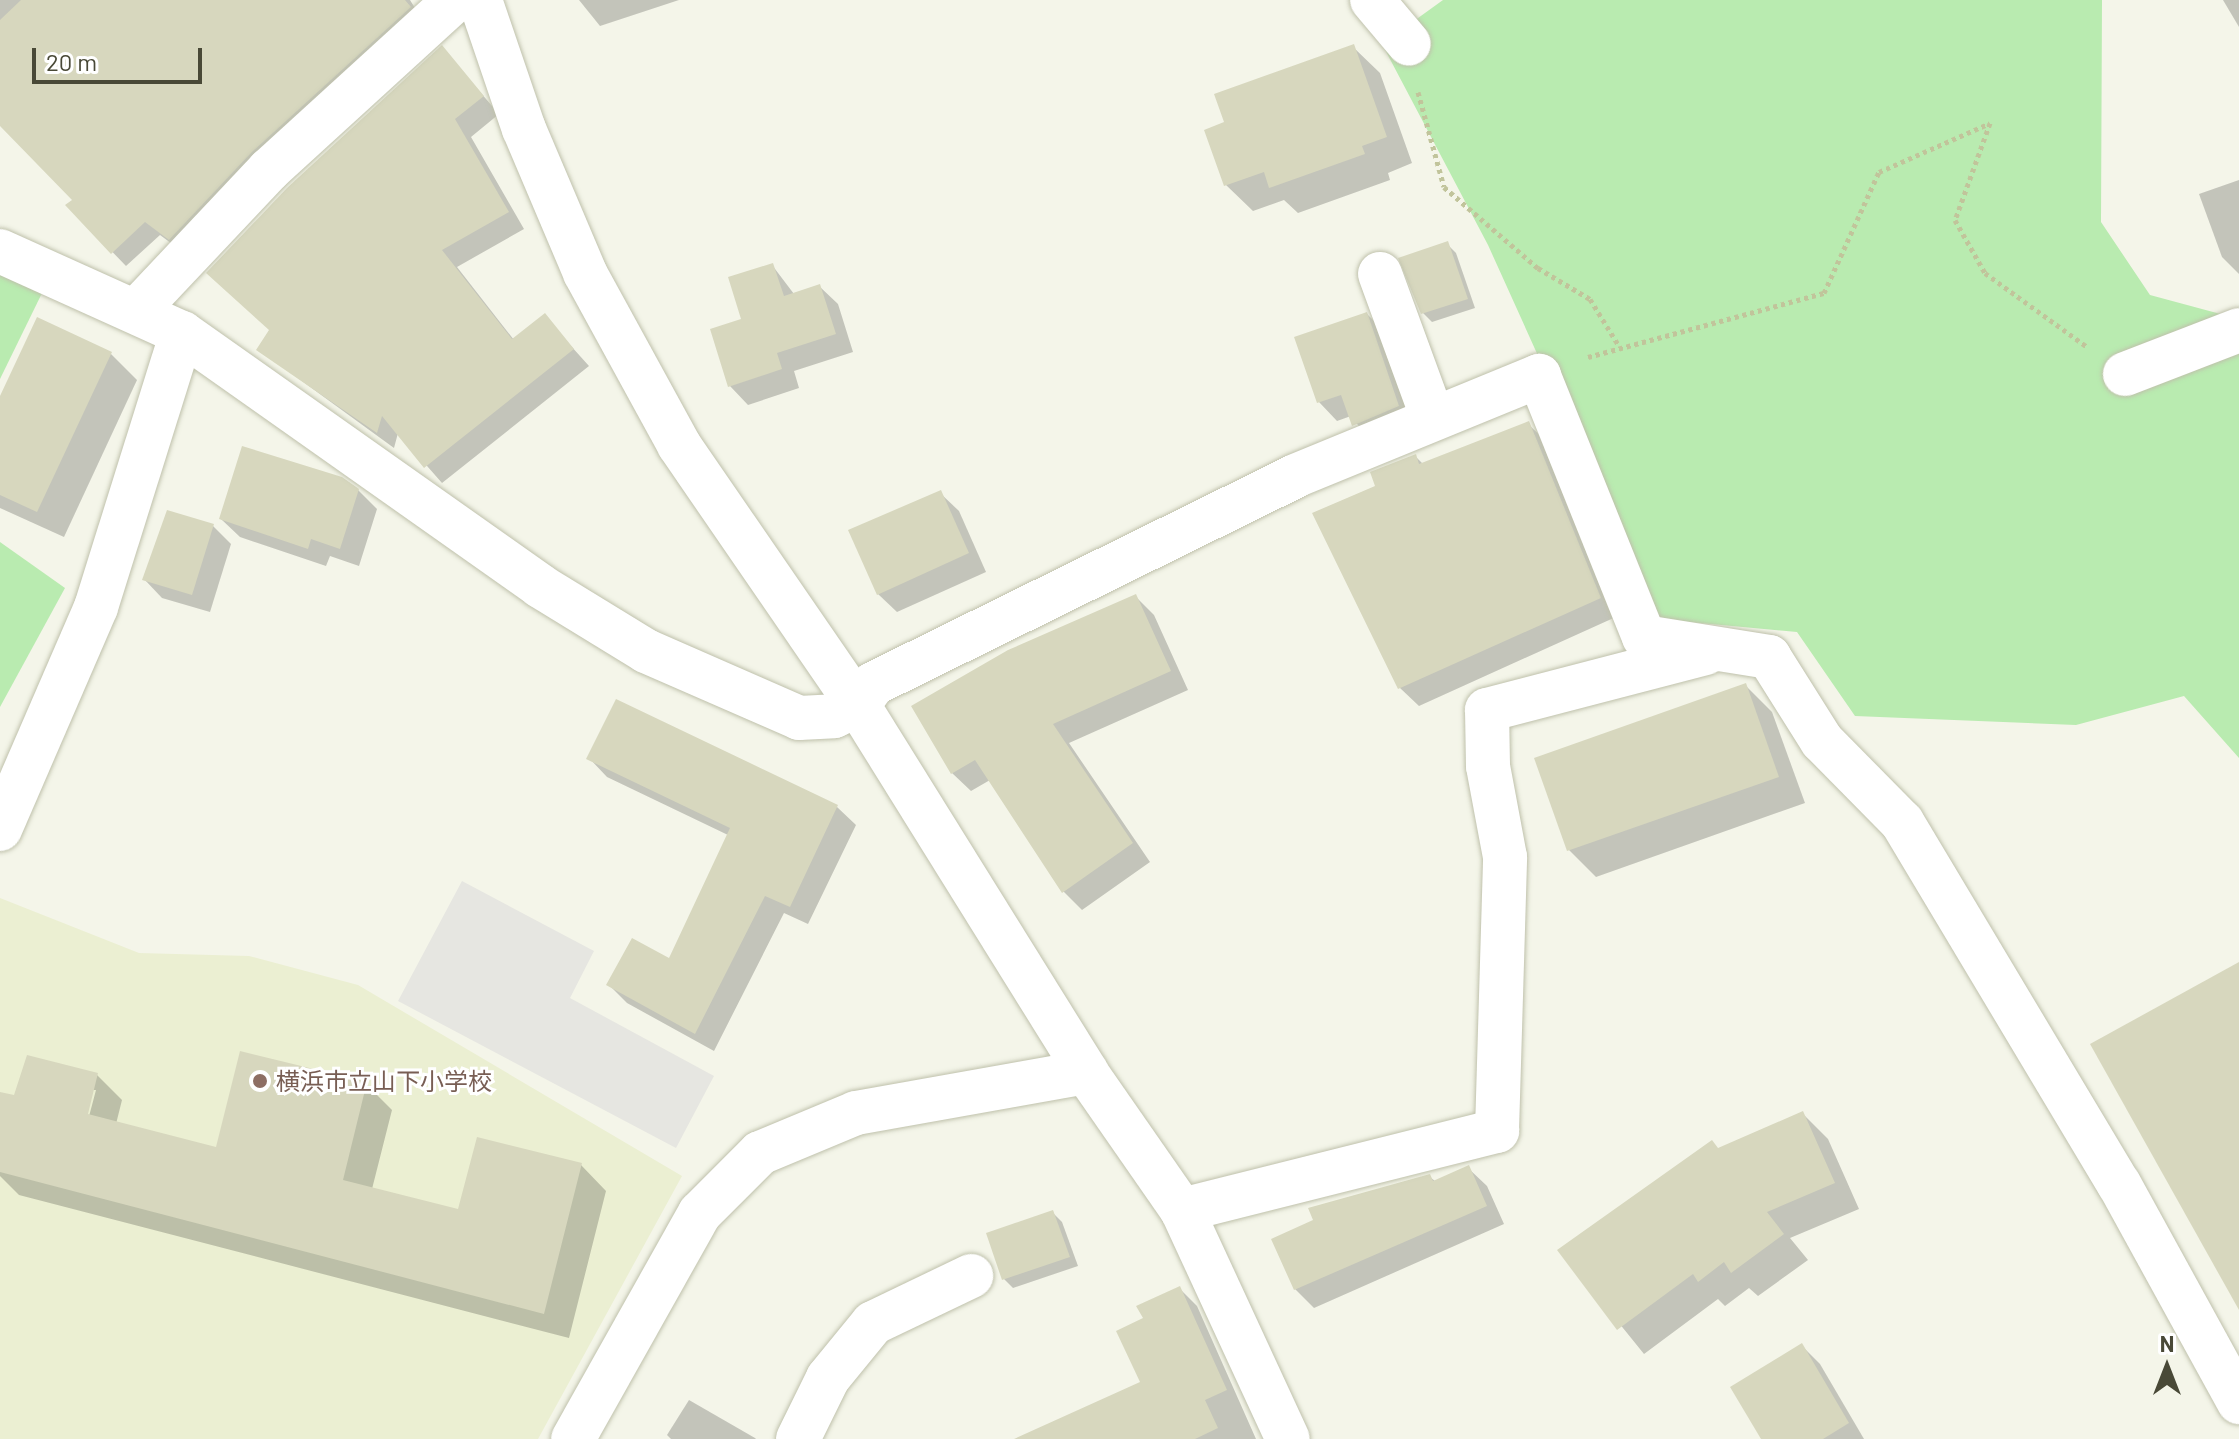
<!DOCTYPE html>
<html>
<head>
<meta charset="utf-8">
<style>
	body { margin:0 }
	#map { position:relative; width:2239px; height:1439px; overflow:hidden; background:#f4f5e9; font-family:Barlow,"Noto Sans JP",sans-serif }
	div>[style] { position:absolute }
	.education>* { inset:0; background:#ebefd2 }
	.green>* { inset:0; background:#b9ebb0 }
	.parking>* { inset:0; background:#e6e6e1 }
	.shadow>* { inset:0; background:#0003 }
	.building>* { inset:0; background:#d7d7be }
	.path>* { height:5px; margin-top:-2.5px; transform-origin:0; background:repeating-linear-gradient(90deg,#c1c49b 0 4px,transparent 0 8px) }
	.roads { filter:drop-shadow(0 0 2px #bfc1ab) drop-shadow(0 0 2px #bfc1ab) }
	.minor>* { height:44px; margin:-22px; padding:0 22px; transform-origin:22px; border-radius:22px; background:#fff }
	.dots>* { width:22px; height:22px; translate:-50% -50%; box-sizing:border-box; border:4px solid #fff; border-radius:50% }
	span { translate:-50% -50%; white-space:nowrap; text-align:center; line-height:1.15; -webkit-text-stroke:6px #fff; paint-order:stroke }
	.education-label { font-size:24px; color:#785e54 }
	.left { translate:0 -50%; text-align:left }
	.north { position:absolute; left:2127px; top:1327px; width:80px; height:80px; -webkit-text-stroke:6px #fff; paint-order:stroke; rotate:0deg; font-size:22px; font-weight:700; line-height:32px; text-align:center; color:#494937 }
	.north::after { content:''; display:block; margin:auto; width:28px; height:36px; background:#494937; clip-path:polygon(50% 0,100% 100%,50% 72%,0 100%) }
	.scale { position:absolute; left:32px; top:48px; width:170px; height:36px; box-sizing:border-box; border:4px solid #494937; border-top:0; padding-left:10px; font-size:24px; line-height:28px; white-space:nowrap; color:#494937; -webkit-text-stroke:6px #fff; paint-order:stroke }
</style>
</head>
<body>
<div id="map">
	<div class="education">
		<div style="clip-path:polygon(0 898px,139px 953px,249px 956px,358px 985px,682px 1176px,538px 1439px,0 1439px)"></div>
	</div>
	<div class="green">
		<div style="clip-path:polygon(1443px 0,2102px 0,2101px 222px,2150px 295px,2239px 319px,2239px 758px,2184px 696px,2076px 725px,1855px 716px,1797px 632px,1657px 619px,1488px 245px,1382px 44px)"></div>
		<div style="clip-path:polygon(0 269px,44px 289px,0 379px)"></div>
		<div style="clip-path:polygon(0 542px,65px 588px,0 707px)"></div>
	</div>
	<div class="parking">
		<div style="clip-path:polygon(462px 881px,594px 951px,570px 998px,714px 1076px,676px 1148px,398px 1001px)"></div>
	</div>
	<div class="shadow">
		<div style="clip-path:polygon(0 0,116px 0,0 118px)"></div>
		<div style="clip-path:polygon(277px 0,410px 0,423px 21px,183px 252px,160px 235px,126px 266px,68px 206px)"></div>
		<div style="clip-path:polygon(579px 0,679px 0,600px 26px)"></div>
		<div style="clip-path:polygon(2223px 0,2239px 0,2239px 27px)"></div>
		<div style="clip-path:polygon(1353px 47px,1380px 73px,1412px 163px,1388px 173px,1390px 180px,1298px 213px,1284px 200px,1253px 211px,1226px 185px,1226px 124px)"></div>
		<div style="clip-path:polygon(442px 48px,499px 114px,471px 137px,524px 229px,457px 267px,514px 340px,544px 316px,589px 366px,442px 483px,398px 433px,394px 448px,258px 349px)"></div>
		<div style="clip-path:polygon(2239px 180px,2239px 274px,2222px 257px,2199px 194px)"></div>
		<div style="clip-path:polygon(1447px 244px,1456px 253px,1475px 308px,1432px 322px,1423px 313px)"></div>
		<div style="clip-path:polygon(772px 265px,794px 294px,819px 286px,838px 304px,853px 352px,794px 371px,799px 388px,748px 405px,730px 386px,744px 320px)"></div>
		<div style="clip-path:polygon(1367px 314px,1385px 332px,1416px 425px,1372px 443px,1351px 416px,1337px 421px,1319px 402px)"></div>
		<div style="clip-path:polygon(110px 353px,137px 380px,64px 537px,0 508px,0 401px)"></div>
		<div style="clip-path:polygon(1528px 424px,1547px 442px,1618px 616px,1419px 706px,1400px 688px,1377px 487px,1415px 456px,1423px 464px)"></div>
		<div style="clip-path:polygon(358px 490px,377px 509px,359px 566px,330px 556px,326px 566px,240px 537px,221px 519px)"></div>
		<div style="clip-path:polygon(940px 493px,959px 511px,986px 572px,897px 612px,878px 594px)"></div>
		<div style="clip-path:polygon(213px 526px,231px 544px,210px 612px,162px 598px,144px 579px)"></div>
		<div style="clip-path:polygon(1135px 596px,1154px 615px,1188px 690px,1069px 743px,1150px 862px,1082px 910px,1063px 891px,990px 780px,971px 791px,952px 773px)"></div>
		<div style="clip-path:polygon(1746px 686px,1772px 712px,1805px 803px,1596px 877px,1569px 850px)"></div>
		<div style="clip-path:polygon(589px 758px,837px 807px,856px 825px,808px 924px,784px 913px,714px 1051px,627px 1003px,609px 985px,670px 961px,728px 835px,607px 777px)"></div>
		<div style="clip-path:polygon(evenodd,97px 1075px,122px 1100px,116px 1124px,218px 1150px,366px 1084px,392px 1110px,372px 1189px,460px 1212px,581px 1165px,606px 1191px,569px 1338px,19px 1195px,0 1176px,0 1150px,97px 1075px,92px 1090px,96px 1090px,87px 1124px,83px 1123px,92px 1090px)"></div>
		<div style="clip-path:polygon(1803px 1114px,1828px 1139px,1859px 1209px,1790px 1238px,1808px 1260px,1758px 1296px,1749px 1288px,1725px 1306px,1718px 1299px,1644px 1354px,1560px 1250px,1719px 1149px)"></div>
		<div style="clip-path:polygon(1468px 1168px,1487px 1186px,1504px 1224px,1314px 1308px,1295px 1289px,1316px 1221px,1310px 1209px,1429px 1176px,1436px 1182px)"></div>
		<div style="clip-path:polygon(1053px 1213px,1062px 1222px,1078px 1266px,1013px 1288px,1004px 1279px)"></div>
		<div style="clip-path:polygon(1179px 1288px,1197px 1306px,1256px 1439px,1022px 1439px,1143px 1383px,1145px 1319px)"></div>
		<div style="clip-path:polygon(1802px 1346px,1820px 1364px,1864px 1439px,1763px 1439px)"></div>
		<div style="clip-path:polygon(689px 1400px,755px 1438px,756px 1439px,671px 1439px,667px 1435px)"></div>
	</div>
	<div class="building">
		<div style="clip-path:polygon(21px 0,405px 0,411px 7px,252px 152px,169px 240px,145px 222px,111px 254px,65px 205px,72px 200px,0 126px,0 20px)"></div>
		<div style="clip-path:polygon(1354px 44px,1387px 137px,1362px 146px,1365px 154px,1269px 188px,1264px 172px,1224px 186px,1204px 130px,1224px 122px,1214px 94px)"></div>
		<div style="clip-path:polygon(442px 45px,484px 96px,455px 119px,509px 212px,442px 250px,512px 339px,545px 313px,574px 349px,424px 468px,382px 416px,377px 433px,256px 350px,269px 330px,206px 273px,287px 188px)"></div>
		<div style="clip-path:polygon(1448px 241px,1468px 299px,1421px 314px,1398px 258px)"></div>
		<div style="clip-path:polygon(773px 263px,784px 296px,820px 284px,836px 334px,777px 353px,782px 369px,728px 387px,710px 329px,741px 319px,728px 277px)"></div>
		<div style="clip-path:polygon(1367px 312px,1399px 406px,1352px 426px,1341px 395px,1317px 403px,1294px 337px)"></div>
		<div style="clip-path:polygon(37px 317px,112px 352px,37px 512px,0 495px,0 396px)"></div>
		<div style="clip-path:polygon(1529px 421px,1601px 598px,1398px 689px,1312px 513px,1375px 486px,1370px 472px,1416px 454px,1419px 464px)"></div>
		<div style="clip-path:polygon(242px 446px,342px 477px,359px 489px,340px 549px,311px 539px,308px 549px,219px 519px)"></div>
		<div style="clip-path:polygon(941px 490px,969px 553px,877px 595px,848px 530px)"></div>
		<div style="clip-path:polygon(167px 510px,214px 524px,192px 595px,142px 580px)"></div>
		<div style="clip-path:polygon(1136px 594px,1171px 671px,1053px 724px,1133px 843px,1062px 893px,975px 760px,951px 774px,911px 706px,1008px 650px)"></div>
		<div style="clip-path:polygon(1746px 683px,1779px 777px,1567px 851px,1534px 758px)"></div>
		<div style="clip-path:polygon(616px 699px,838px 805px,790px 907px,765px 896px,695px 1034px,606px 985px,632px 938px,669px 958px,730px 828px,586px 759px)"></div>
		<div style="clip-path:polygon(2239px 962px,2239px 1310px,2090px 1044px)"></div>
		<div style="clip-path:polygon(240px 1051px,367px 1082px,343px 1180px,458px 1209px,477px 1137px,582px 1163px,544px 1314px,0 1172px,0 1092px,14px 1095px,27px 1055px,98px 1073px,88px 1114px,216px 1147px)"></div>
		<div style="clip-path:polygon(1803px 1111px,1835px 1183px,1767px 1212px,1784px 1234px,1731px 1273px,1724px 1262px,1698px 1282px,1693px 1274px,1617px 1330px,1557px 1250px,1712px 1140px,1718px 1148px)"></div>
		<div style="clip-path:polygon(1469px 1165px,1487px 1206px,1294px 1290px,1271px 1239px,1313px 1220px,1308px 1208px,1430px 1174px,1433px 1181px)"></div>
		<div style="clip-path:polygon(1053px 1210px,1070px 1257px,1002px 1280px,986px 1233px)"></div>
		<div style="clip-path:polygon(1180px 1286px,1227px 1390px,1205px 1400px,1218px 1428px,1195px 1439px,1014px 1439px,1140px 1382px,1116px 1331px,1143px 1318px,1136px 1306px)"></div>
		<div style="clip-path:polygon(1802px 1343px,1849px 1423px,1823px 1439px,1761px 1439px,1730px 1387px)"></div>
	</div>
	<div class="path">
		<div style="left:1418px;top:92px;width:98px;rotate:74.7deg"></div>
		<div style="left:1444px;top:187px;width:124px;rotate:40.8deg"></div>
		<div style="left:1538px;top:268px;width:61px;rotate:30.8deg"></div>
		<div style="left:1590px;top:299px;width:55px;rotate:58.3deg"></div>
		<div style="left:1588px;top:357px;width:245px;rotate:-15.2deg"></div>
		<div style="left:1824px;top:293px;width:133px;rotate:-65.6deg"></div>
		<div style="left:1879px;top:172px;width:121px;rotate:-23.8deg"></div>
		<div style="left:1990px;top:123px;width:103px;rotate:109.8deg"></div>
		<div style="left:1955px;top:220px;width:61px;rotate:60.5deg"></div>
		<div style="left:1985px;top:273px;width:125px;rotate:35.9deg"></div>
	</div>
	<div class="roads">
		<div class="minor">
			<div style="left:480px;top:0;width:136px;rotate:71.2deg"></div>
			<div style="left:524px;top:129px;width:156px;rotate:67deg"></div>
			<div style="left:585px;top:273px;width:196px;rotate:61.3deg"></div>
			<div style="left:679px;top:445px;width:316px;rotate:55.5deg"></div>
			<div style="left:858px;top:705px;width:432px;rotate:58.1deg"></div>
			<div style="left:1086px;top:1072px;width:168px;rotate:55.2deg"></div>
			<div style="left:1182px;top:1210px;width:252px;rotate:65.2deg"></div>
			<div style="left:1372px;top:0;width:57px;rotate:49.9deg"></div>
			<div style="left:0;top:251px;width:200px;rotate:24.3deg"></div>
			<div style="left:182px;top:333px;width:438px;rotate:35.2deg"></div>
			<div style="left:540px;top:586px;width:124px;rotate:31.5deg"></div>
			<div style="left:646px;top:651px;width:167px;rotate:23.6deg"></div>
			<div style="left:799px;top:718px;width:35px;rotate:-3deg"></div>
			<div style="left:834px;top:716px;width:26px;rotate:-25deg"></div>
			<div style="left:858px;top:705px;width:26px;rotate:-54deg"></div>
			<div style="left:873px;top:684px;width:470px;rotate:-26.2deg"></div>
			<div style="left:1295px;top:476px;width:264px;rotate:-22.3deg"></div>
			<div style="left:1539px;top:376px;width:281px;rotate:68.1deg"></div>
			<div style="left:1644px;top:637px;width:127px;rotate:9.1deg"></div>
			<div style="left:1769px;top:657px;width:99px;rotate:57.8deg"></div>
			<div style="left:1822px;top:741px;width:114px;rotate:45.4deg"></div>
			<div style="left:1902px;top:822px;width:422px;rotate:59.1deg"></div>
			<div style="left:2119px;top:1184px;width:249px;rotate:61.2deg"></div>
			<div style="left:1380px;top:274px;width:151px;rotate:69.9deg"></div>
			<div style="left:136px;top:311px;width:194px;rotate:-46.7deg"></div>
			<div style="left:269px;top:170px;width:252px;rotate:-42.4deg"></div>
			<div style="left:2125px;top:374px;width:122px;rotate:-21.1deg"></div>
			<div style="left:0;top:829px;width:242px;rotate:-66.6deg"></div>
			<div style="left:96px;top:607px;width:287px;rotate:-72.6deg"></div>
			<div style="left:1182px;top:1210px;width:325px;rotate:-14.1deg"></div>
			<div style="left:1497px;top:1131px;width:274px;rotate:-88.3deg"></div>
			<div style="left:1505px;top:857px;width:93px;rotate:-100.6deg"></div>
			<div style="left:1488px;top:766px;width:56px;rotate:-91deg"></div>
			<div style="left:1487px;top:710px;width:226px;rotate:-14.6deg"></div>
			<div style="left:573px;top:1439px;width:259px;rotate:-60.7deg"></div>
			<div style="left:700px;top:1213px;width:85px;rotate:-45deg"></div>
			<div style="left:760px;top:1153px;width:104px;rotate:-22.6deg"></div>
			<div style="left:856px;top:1113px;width:234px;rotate:-10.1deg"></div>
			<div style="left:798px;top:1439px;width:68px;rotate:-63.8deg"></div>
			<div style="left:828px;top:1378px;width:71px;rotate:-50.7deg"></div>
			<div style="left:873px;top:1323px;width:109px;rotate:-25.6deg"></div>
		</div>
	</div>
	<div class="dots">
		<div style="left:260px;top:1081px;background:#8d6e63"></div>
	</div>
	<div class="education-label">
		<span class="left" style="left:276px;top:1081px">横浜市立山下小学校</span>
	</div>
	<div class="north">N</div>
	<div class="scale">20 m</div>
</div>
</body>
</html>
